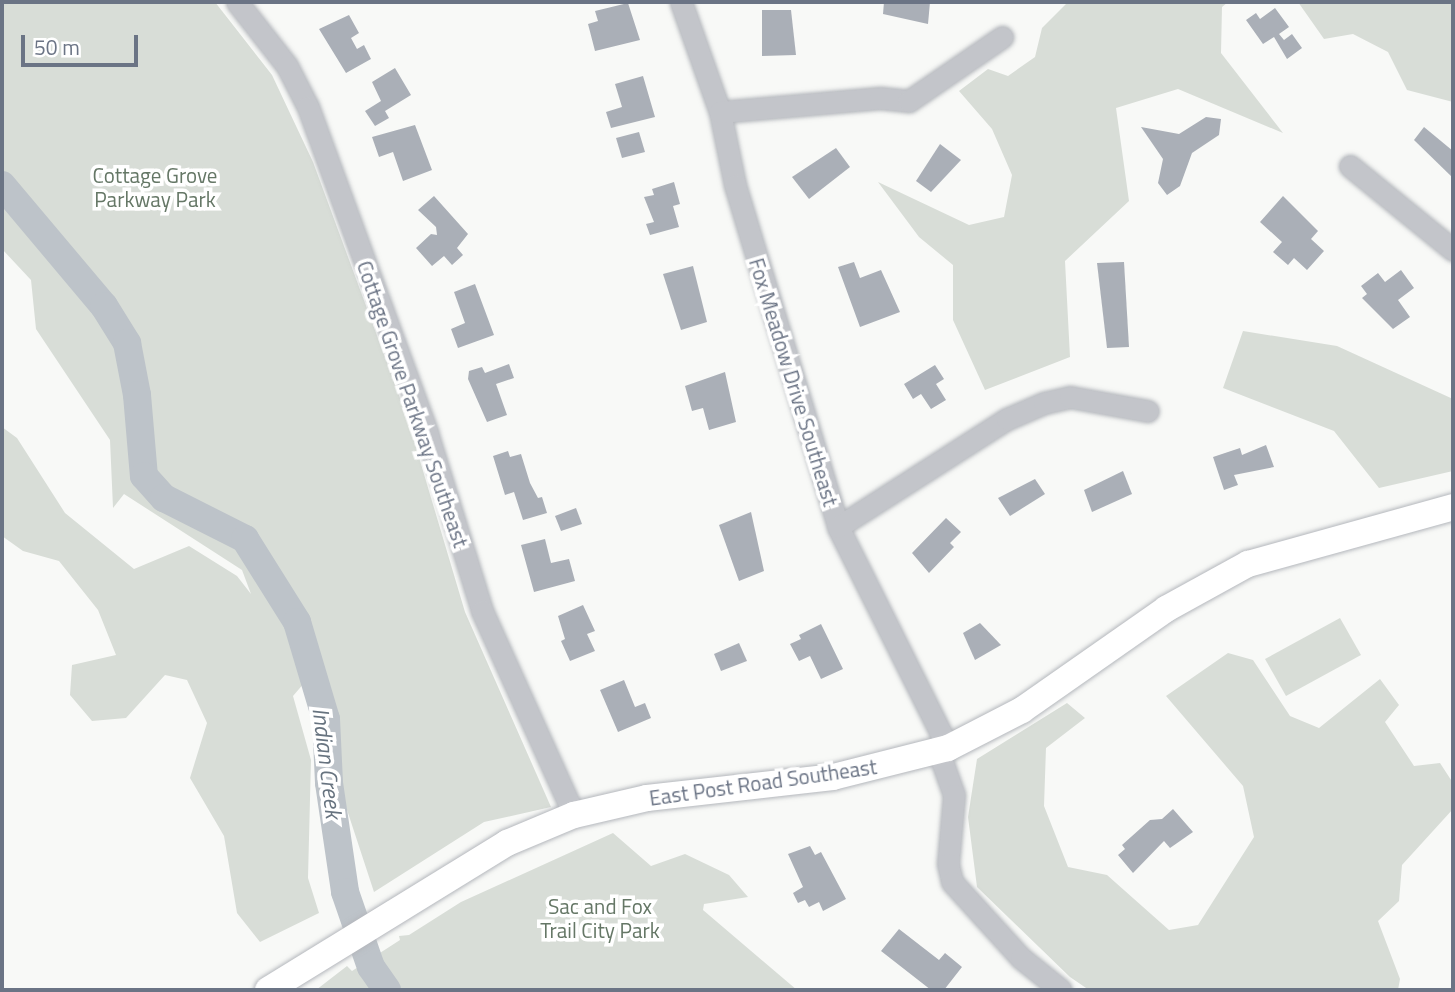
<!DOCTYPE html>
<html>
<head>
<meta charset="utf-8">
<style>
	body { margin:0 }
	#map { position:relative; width:1455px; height:992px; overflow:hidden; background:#f8f9f7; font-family:"Titillium Web",sans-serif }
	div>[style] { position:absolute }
	.green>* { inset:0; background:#d8ddd7 }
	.river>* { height:28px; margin:-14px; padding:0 14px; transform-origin:14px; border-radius:14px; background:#bdc3c9 }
	.building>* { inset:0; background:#aaafb7 }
	.roads { filter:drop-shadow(0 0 2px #b4b7bc) drop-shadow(0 0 2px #b4b7bc) }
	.minor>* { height:21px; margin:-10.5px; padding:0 10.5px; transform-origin:10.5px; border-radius:10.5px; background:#c3c5ca }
	.major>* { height:26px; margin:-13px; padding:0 13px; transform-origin:13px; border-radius:13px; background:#fff }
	span { translate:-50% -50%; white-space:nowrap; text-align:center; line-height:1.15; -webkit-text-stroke:7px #fff; paint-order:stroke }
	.park-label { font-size:21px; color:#657766 }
	.street-label { font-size:21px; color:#6b7485 }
	.water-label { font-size:23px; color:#67737f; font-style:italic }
	.frame { position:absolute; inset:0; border:4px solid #6b7485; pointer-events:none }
	.scale { position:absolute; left:21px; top:35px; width:117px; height:32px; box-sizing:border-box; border:4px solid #6b7485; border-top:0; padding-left:9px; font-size:21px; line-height:24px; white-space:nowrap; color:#6b7485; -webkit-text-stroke:5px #fff; paint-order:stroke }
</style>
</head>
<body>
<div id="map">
	<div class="green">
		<div style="clip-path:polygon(2px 2px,215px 2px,272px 75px,313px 162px,407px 417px,465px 612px,551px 807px,484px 822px,374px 892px,305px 682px,293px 696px,311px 760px,308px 878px,319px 913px,260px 942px,237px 913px,224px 836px,190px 778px,207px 723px,187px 680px,165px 675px,126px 718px,92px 721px,70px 695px,72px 665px,116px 655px,98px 610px,59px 561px,23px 551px,2px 536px,2px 427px,17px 438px,65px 513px,134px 569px,189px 546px,237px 576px,251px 594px,242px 570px,124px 494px,113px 508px,110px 440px,36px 329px,31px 280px,2px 249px)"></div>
		<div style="clip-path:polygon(1068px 2px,1228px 2px,1222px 7px,1221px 53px,1283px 133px,1178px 89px,1116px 108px,1129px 201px,1065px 261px,1070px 357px,985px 390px,953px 320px,953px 265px,919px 237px,878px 182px,969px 225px,1004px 217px,1012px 175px,992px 129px,959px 91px,988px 69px,1008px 76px,1035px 57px,1042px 28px)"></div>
		<div style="clip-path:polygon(1298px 2px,1453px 2px,1453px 102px,1407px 90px,1388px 52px,1353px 34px,1324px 39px)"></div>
		<div style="clip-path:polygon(1243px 331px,1337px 346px,1453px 399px,1453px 471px,1379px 488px,1334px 431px,1223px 388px)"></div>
		<div style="clip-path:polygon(1340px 618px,1361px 655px,1286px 696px,1265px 659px)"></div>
		<div style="clip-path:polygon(1228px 653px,1253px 660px,1290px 716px,1319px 728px,1380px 679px,1399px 705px,1385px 722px,1414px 766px,1440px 763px,1453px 783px,1453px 809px,1402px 865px,1399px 901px,1378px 921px,1400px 979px,1398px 990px,1089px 990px,1070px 977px,977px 887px,968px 817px,977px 759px,1067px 703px,1085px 718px,1046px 748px,1044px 806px,1068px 867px,1107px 875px,1169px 930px,1198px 925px,1254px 837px,1243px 786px,1166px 696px)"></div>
		<div style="clip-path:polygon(613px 833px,651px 866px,685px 854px,729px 875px,748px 897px,704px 904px,703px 910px,797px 990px,316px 990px,347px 966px,352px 971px,400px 940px,399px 936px,409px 935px,461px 902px)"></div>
	</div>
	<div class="river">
		<div style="left:2px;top:185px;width:158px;rotate:49.9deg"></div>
		<div style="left:104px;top:306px;width:44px;rotate:58.1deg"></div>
		<div style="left:127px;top:343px;width:53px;rotate:79.1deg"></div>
		<div style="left:137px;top:395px;width:81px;rotate:85.1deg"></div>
		<div style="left:144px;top:476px;width:30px;rotate:48deg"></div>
		<div style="left:164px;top:498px;width:91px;rotate:26.8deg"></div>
		<div style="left:245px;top:539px;width:98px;rotate:57.9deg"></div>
		<div style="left:297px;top:622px;width:101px;rotate:73.4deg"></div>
		<div style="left:326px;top:719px;width:64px;rotate:87.3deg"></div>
		<div style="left:329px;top:783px;width:110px;rotate:81.6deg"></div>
		<div style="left:345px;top:892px;width:79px;rotate:70.9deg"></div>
		<div style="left:371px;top:967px;width:28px;rotate:55deg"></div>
	</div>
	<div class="building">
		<div style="clip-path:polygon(884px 2px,930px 2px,928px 24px,883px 14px)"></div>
		<div style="clip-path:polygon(628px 3px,640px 40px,595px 51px,588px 24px,598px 21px,595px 11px)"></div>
		<div style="clip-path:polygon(1275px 8px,1289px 27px,1279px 34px,1284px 40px,1292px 34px,1302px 48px,1287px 59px,1274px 37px,1263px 44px,1246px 20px,1256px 13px,1260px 19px)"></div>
		<div style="clip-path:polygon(762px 10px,791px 10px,796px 55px,762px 56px)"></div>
		<div style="clip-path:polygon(349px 15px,359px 33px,351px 38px,357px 49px,364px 45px,371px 59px,346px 73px,319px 29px)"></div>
		<div style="clip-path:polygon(395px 68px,411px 95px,385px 111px,389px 118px,375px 126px,365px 111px,381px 101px,372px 82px)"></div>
		<div style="clip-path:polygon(643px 76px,655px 117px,611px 128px,606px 112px,622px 107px,615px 84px)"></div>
		<div style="clip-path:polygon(1206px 117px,1221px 119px,1219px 135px,1192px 153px,1180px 186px,1167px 195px,1158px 183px,1163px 159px,1141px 127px,1179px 134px)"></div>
		<div style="clip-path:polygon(415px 125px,432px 170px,403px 181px,393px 152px,379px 157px,372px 137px)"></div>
		<div style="clip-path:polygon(1424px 127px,1453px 151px,1453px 178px,1414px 140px)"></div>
		<div style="clip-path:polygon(639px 132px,645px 152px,622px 158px,616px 138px)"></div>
		<div style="clip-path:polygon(940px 144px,961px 160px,931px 192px,916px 181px)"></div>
		<div style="clip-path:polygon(836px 148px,850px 167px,809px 199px,792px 177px)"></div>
		<div style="clip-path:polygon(674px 182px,680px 204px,673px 206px,679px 227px,650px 235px,646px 224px,654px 222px,644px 197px,654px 195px,652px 189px)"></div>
		<div style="clip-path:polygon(434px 196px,468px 234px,457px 248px,463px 255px,452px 265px,444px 256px,432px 266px,416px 248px,431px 234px,437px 235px,436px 227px,418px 210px)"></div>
		<div style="clip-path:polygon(1283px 196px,1318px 231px,1311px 239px,1324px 251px,1307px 270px,1294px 258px,1288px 265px,1273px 252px,1282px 242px,1260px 222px)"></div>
		<div style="clip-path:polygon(854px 262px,860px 278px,881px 270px,900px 312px,860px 327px,838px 267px)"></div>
		<div style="clip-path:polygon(1124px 262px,1129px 347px,1107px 348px,1097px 263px)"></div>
		<div style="clip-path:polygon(693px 266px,707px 322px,681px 330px,663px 274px)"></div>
		<div style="clip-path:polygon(1401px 270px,1414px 288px,1398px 300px,1410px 317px,1393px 329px,1362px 298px,1367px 294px,1361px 286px,1378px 273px,1385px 282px)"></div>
		<div style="clip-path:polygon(475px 284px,494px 335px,458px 348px,451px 329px,465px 323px,454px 292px)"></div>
		<div style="clip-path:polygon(509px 364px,514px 378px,496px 384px,507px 415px,487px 422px,468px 379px,469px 371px,482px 367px,485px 373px)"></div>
		<div style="clip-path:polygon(935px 365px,944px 379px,936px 384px,946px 400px,931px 409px,921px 394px,913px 399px,904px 384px)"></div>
		<div style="clip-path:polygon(725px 372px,736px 422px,709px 430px,703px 408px,692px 411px,685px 386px)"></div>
		<div style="clip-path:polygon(1266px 445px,1274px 467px,1234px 475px,1238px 485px,1224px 490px,1213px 457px,1240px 448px,1242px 455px)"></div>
		<div style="clip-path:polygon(508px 451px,510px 457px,521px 454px,530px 483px,538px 498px,542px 497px,547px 513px,523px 520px,514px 492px,505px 495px,493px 456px)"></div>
		<div style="clip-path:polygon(1123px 471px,1132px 494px,1092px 512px,1084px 490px)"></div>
		<div style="clip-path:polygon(1035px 479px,1045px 494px,1010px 516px,998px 498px)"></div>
		<div style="clip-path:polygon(576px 508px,582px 524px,561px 531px,555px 516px)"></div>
		<div style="clip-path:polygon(751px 512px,764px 571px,739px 581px,719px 525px)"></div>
		<div style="clip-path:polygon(946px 518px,961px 532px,950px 543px,954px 547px,929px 573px,912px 553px)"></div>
		<div style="clip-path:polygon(545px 539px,551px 563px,569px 559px,575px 581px,534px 592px,521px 545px)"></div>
		<div style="clip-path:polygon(583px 605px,595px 631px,587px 634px,595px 651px,570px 661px,561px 641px,565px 639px,558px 616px)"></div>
		<div style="clip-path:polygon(980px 623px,1001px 645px,975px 660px,963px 633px)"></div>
		<div style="clip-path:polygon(821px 624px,843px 669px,821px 679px,810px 656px,799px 661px,790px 644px,801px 639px,799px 635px)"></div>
		<div style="clip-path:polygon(739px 643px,747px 661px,721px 671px,714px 654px)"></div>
		<div style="clip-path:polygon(624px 680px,635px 707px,645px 703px,651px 718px,618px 732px,600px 690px)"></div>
		<div style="clip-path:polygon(1173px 809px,1193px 832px,1170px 848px,1164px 841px,1133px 873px,1118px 855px,1125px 849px,1122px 845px,1150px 820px,1162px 819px)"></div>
		<div style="clip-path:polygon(810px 846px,815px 855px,821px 852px,846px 899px,823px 911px,819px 902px,809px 907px,805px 900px,798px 903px,793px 893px,803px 887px,788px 854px)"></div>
		<div style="clip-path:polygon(899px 929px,939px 960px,945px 953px,962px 967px,944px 990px,931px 990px,881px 951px)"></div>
	</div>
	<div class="roads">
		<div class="minor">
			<div style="left:237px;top:2px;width:81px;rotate:52deg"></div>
			<div style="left:287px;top:66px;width:46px;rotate:62.9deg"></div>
			<div style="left:308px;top:107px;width:347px;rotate:69.9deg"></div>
			<div style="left:427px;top:433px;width:186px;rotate:72.8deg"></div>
			<div style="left:482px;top:611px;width:224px;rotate:65.7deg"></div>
			<div style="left:681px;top:2px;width:117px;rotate:70.5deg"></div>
			<div style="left:720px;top:112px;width:75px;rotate:78.4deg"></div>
			<div style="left:735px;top:185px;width:357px;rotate:73.2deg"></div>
			<div style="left:838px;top:527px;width:247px;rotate:63.5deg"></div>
			<div style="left:720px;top:112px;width:161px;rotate:-5deg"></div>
			<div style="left:880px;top:98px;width:29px;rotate:6deg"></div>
			<div style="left:909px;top:101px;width:113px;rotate:-34.5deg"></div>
			<div style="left:1350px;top:166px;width:133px;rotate:39.2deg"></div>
			<div style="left:838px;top:527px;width:201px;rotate:-32.6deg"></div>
			<div style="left:1007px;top:419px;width:40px;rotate:-23.4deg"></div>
			<div style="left:1044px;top:403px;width:27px;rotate:-13deg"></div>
			<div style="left:1070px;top:397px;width:79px;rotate:10.2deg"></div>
			<div style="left:938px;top:750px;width:48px;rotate:70.4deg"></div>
			<div style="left:954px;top:795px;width:69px;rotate:95deg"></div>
			<div style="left:948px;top:864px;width:18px;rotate:77deg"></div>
			<div style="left:952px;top:882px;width:103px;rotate:47.8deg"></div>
			<div style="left:1021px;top:958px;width:51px;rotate:38.7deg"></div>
		</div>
		<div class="major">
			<div style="left:268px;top:990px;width:281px;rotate:-31.6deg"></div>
			<div style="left:507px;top:843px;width:73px;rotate:-22.7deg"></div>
			<div style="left:574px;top:815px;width:75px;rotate:-13.1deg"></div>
			<div style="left:647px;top:798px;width:187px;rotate:-6.4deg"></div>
			<div style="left:833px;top:777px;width:119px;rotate:-14.2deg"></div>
			<div style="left:948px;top:748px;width:83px;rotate:-27.2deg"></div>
			<div style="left:1022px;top:710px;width:176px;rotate:-35deg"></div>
			<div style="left:1166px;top:609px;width:94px;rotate:-28.8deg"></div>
			<div style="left:1248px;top:564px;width:213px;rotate:-15.5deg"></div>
		</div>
	</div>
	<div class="park-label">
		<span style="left:155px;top:187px">Cottage Grove<br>Parkway Park</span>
		<span style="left:600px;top:918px">Sac and Fox<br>Trail City Park</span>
	</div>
	<div class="street-label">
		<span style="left:794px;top:382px;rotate:73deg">Fox Meadow Drive Southeast</span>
		<span style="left:413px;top:404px;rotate:71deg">Cottage Grove Parkway Southeast</span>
		<span style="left:763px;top:782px;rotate:-8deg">East Post Road Southeast</span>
	</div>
	<div class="water-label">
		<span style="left:327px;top:763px;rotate:83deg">Indian Creek</span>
	</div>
	<div class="frame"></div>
	<div class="scale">50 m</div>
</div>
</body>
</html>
